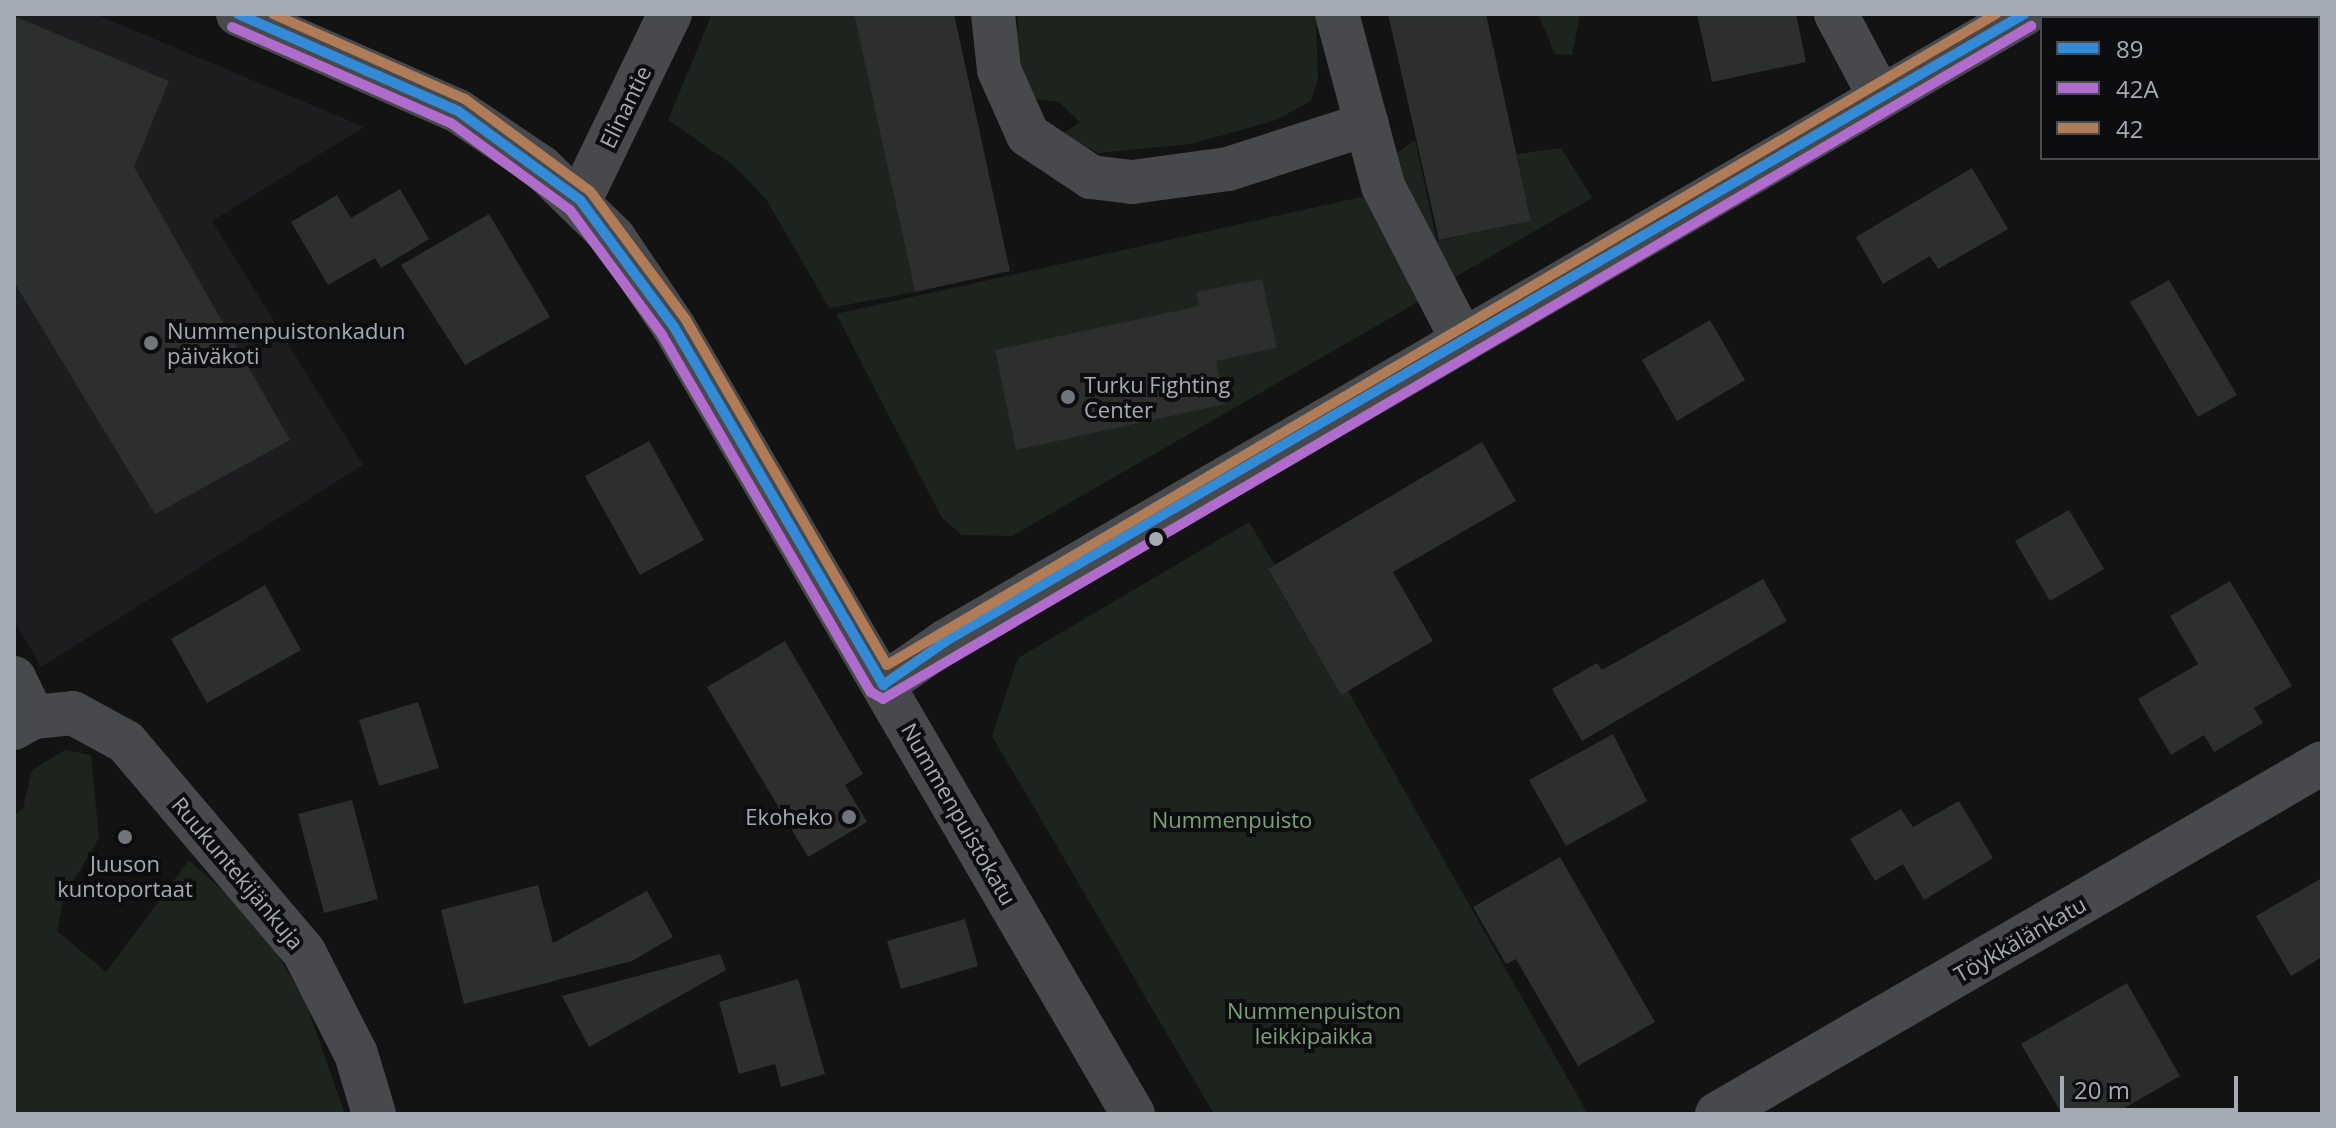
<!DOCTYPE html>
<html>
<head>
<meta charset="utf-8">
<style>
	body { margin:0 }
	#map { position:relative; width:2336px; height:1128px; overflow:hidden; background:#131313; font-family:"Open Sans",sans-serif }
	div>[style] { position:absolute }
	.built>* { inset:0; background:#1d1d1f }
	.green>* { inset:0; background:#1d231d }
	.building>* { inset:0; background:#2d2e2e }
	.minor>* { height:44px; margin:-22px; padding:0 22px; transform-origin:22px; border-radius:22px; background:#47494c }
	.bus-1>* { height:10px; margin:-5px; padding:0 5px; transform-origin:5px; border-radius:5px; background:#338bd7 }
	.bus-2>* { height:10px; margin:-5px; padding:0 5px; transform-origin:5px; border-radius:5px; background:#b06ccc }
	.bus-3>* { height:10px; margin:-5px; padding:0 5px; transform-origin:5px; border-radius:5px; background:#b07c57 }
	.dots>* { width:22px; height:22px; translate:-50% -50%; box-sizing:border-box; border:4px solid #0d0d0f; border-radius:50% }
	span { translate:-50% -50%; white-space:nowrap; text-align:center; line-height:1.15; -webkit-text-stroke:8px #0d0d0f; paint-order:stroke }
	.street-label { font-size:22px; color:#a4abb4 }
	.poi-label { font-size:22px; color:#a4abb4 }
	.left { translate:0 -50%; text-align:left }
	.right { translate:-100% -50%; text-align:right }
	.park-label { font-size:22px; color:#7e9f7b }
	.frame { position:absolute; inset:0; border:16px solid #a4abb4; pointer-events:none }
	.legend { position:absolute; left:2040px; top:16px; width:280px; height:144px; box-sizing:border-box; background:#0d0d0f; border:2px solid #494c51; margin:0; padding:10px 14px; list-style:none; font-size:24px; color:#a4abb4 }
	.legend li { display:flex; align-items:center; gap:16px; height:40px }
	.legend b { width:40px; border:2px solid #494c51 }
	.scale { position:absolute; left:2060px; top:1076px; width:178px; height:36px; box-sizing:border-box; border:4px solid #a4abb4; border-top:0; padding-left:10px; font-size:24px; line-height:28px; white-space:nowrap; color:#a4abb4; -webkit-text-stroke:6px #0d0d0f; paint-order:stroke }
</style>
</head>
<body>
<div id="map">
	<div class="built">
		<div style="clip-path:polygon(14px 14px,95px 14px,364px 127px,212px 221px,363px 465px,41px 667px,14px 620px)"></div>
	</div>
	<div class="green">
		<div style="clip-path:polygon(712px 14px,854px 14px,915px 292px,829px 308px,766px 199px,733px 165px,668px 120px)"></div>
		<div style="clip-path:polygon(1018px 14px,1316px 14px,1318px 79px,1311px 101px,1276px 120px,1191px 144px,1098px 153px,1061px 135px,1080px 122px,1059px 102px,1034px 99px,1017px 62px)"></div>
		<div style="clip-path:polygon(1538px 14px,1580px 14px,1572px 55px,1555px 54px)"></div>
		<div style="clip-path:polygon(1415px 140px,1437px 241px,1531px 221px,1517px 154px,1561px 148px,1592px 198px,1450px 280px,1392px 157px)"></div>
		<div style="clip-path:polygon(1366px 196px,1425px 298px,1012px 536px,962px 535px,942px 518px,836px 314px)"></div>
		<div style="clip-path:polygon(1249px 522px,1275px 565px,1268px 570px,1341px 695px,1348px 691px,1588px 1114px,1214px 1114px,992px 736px,1018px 658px)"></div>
		<div style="clip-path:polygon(65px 750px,91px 755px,99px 838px,64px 897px,57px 931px,106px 972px,189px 860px,260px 924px,306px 1003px,345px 1114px,14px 1114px,14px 815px,23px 808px,32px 770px)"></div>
	</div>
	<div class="building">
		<div style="clip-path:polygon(854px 14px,954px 14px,1010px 271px,915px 292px)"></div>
		<div style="clip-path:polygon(1388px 14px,1486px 14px,1531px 221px,1439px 240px)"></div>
		<div style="clip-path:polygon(1697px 14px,1796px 14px,1806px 62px,1712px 82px)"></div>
		<div style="clip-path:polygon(14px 16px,169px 81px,134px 167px,290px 440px,155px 514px,14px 282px)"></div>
		<div style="clip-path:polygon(1972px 168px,2008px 229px,1938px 269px,1930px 256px,1883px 284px,1856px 237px)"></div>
		<div style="clip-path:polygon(400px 189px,429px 239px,381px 268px,375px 258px,328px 285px,291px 222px,337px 195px,351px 218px)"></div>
		<div style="clip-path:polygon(489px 214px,550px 317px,465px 365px,401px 265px)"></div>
		<div style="clip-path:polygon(1262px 279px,1277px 348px,1216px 361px,1225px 404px,1016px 450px,995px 350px,1199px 306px,1196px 292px)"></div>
		<div style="clip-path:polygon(2169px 280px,2237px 395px,2198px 417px,2130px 302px)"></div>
		<div style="clip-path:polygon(1710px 320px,1745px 380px,1677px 421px,1642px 360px)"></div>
		<div style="clip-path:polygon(649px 441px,704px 540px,640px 575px,585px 476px)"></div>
		<div style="clip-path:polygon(1482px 442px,1516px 501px,1393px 572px,1433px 641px,1341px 695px,1268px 569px)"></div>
		<div style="clip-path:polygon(2069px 510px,2104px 569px,2050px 601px,2015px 541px)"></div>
		<div style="clip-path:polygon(1763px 579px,1787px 621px,1582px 741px,1552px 689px,1597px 663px,1602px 670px)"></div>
		<div style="clip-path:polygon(2230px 581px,2292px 686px,2254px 708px,2263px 723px,2214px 752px,2204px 735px,2171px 755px,2138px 699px,2198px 664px,2170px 616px)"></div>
		<div style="clip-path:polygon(265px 585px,301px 650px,207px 703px,171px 639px)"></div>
		<div style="clip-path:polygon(785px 641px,863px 774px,845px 785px,867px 822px,808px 857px,707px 687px)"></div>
		<div style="clip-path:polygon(418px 702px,439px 768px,379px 786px,359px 720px)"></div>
		<div style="clip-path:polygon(1613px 734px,1647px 801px,1566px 846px,1529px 780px)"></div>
		<div style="clip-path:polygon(352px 800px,378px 899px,324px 913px,298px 814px)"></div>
		<div style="clip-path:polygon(1959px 801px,1993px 858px,1924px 900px,1903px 864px,1875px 881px,1850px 839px,1901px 809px,1913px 827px)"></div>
		<div style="clip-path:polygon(1560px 857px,1655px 1022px,1578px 1066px,1516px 959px,1506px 964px,1473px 907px)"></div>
		<div style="clip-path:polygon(2322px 878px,2322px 957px,2291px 976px,2256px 916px)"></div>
		<div style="clip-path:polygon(538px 885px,553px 943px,647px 891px,673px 937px,632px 961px,464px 1004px,441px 910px)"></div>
		<div style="clip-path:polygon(965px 919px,978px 966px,901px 989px,887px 941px)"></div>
		<div style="clip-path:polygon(720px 954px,726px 970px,589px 1047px,562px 996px)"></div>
		<div style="clip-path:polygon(798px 979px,825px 1074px,781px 1087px,775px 1064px,739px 1074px,719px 1002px)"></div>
		<div style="clip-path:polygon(2127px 983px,2180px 1076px,2114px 1114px,2062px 1114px,2021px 1044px)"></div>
	</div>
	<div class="minor">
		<div style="left:238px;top:14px;width:240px;rotate:23.8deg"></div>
		<div style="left:458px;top:111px;width:100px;rotate:34deg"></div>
		<div style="left:541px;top:167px;width:102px;rotate:44.2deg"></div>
		<div style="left:614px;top:238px;width:107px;rotate:56deg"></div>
		<div style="left:674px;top:327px;width:911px;rotate:59.75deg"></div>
		<div style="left:993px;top:14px;width:56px;rotate:83.9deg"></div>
		<div style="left:999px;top:70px;width:71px;rotate:66deg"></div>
		<div style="left:1028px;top:135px;width:76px;rotate:33.7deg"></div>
		<div style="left:1091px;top:177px;width:41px;rotate:7deg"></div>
		<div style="left:1132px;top:182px;width:97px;rotate:-7.7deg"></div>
		<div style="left:1228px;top:169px;width:146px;rotate:-17.9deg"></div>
		<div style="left:1337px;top:14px;width:178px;rotate:75deg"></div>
		<div style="left:1383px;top:186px;width:174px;rotate:62.7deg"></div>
		<div style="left:1836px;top:14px;width:94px;rotate:62.1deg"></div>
		<div style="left:580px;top:200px;width:207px;rotate:-64.2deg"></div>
		<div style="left:14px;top:678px;width:43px;rotate:64deg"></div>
		<div style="left:883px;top:685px;width:77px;rotate:-34.9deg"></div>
		<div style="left:946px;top:641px;width:1247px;rotate:-30.18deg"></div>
		<div style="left:14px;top:728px;width:22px;rotate:-30deg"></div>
		<div style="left:33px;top:717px;width:40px;rotate:-5.7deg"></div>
		<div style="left:73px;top:713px;width:60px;rotate:28.7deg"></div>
		<div style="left:126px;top:742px;width:275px;rotate:49.7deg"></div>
		<div style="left:304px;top:952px;width:114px;rotate:63deg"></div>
		<div style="left:356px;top:1054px;width:63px;rotate:73.3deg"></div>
		<div style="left:1717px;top:1114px;width:699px;rotate:-30.12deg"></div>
	</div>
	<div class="bus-1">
		<div style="left:238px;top:14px;width:240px;rotate:23.8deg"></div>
		<div style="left:458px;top:111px;width:151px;rotate:36.1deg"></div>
		<div style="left:580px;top:200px;width:158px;rotate:53.5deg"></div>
		<div style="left:674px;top:327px;width:415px;rotate:59.7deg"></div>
		<div style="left:883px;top:685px;width:77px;rotate:-34.9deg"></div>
		<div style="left:946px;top:641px;width:1247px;rotate:-30.18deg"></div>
	</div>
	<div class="bus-2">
		<div style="left:232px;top:27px;width:239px;rotate:23.7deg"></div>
		<div style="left:451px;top:123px;width:147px;rotate:36.2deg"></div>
		<div style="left:570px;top:210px;width:155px;rotate:53.6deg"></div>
		<div style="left:662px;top:335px;width:414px;rotate:59.7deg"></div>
		<div style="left:871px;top:692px;width:14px;rotate:30deg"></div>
		<div style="left:883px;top:699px;width:1331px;rotate:-30.38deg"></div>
	</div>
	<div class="bus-3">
		<div style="left:273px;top:14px;width:210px;rotate:23.9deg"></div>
		<div style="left:465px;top:99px;width:155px;rotate:36.4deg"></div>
		<div style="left:590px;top:191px;width:161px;rotate:53.3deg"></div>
		<div style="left:686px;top:320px;width:399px;rotate:59.8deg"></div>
		<div style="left:887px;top:665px;width:1286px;rotate:-30.41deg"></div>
	</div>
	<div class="dots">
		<div style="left:151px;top:343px;background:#71767c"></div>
		<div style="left:1068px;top:397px;background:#71767c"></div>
		<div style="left:1156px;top:539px;background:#a4abb4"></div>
		<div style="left:849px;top:817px;background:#71767c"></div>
		<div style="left:125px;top:837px;background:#71767c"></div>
	</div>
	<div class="street-label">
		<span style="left:625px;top:107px;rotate:-64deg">Elinantie</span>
		<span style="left:959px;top:814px;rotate:60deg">Nummenpuistokatu</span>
		<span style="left:238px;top:873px;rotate:50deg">Ruukuntekijänkuja</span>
		<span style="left:2020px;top:939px;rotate:-30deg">Töykkälänkatu</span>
	</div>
	<div class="poi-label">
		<span class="left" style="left:167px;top:343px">Nummenpuistonkadun<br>päiväkoti</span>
		<span class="left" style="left:1084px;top:397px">Turku Fighting<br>Center</span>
		<span class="right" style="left:833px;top:817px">Ekoheko</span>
		<span style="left:125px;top:876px">Juuson<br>kuntoportaat</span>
	</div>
	<div class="park-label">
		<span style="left:1232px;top:820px">Nummenpuisto</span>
		<span style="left:1314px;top:1023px">Nummenpuiston<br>leikkipaikka</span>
	</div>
	<div class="frame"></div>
	<ul class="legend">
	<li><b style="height:10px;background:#338bd7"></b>89</li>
	<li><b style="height:10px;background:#b06ccc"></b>42A</li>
	<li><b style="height:10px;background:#b07c57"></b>42</li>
	</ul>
	<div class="scale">20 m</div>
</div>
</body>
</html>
